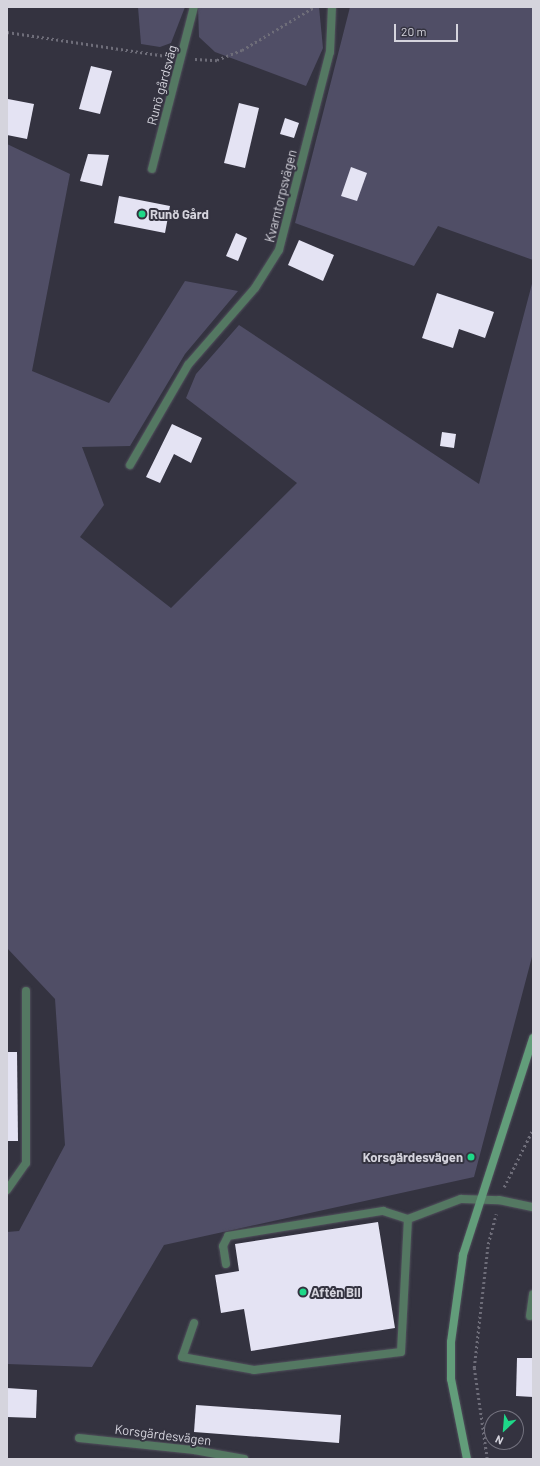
<!DOCTYPE html>
<html>
<head>
<meta charset="utf-8">
<style>
	body { margin:0 }
	#map { position:relative; width:540px; height:1466px; overflow:hidden; background:#343340; font-family:Barlow,sans-serif }
	div>[style] { position:absolute }
	.green>* { inset:0; background:#504e66 }
	.building>* { inset:0; background:#e4e3f3 }
	.path>* { height:2.5px; margin-top:-1.25px; transform-origin:0; background:repeating-linear-gradient(90deg,#6e6d79 0 2px,transparent 0 5px) }
	.roads { filter:drop-shadow(0 0 1px #51505c) drop-shadow(0 0 1px #51505c) }
	.lane>* { height:8px; margin:-4px; padding:0 4px; transform-origin:4px; border-radius:4px; background:#547862 }
	.street>* { height:8px; margin:-4px; padding:0 4px; transform-origin:4px; border-radius:4px; background:#547862 }
	.secondary>* { height:8px; margin:-4px; padding:0 4px; transform-origin:4px; border-radius:4px; background:#629d7a }
	.dots>* { width:11px; height:11px; translate:-50% -50%; box-sizing:border-box; border:2px solid #343340; border-radius:50% }
	span { translate:-50% -50%; white-space:nowrap; text-align:center; line-height:1.15; -webkit-text-stroke:4px #343340; paint-order:stroke }
	.street-label { font-size:13px; color:#d5d4dd }
	.poi-label { font-size:13px; color:#d5d4dd; font-weight:700 }
	.left { translate:0 -50%; text-align:left }
	.right { translate:-100% -50%; text-align:right }
	.frame { position:absolute; inset:0; border:8px solid #d5d4dd; pointer-events:none }
	.north { position:absolute; left:484px; top:1410px; width:40px; height:40px; box-sizing:border-box; background:#343340; border:1px solid #74737f; border-radius:50%; rotate:206deg; font-size:11px; font-weight:700; line-height:16px; text-align:center; color:#d5d4dd }
	.north::after { content:''; display:block; margin:auto; width:14px; height:18px; background:#1ed888; clip-path:polygon(50% 0,100% 100%,50% 72%,0 100%) }
	.scale { position:absolute; left:394px; top:24px; width:64px; height:18px; box-sizing:border-box; border:2px solid #d5d4dd; border-top:0; padding-left:5px; font-size:12px; line-height:14px; white-space:nowrap; color:#d5d4dd; -webkit-text-stroke:3px #343340; paint-order:stroke }
</style>
</head>
<body>
<div id="map">
	<div class="green">
		<div style="clip-path:polygon(138px 7px,185px 7px,171px 43px,160px 47px,141px 44px)"></div>
		<div style="clip-path:polygon(198px 7px,319px 7px,323px 48px,306px 86px,215px 52px,199px 37px)"></div>
		<div style="clip-path:polygon(350px 7px,533px 7px,533px 260px,438px 226px,414px 266px,295px 223px)"></div>
		<div style="clip-path:polygon(7px 144px,70px 174px,32px 371px,109px 403px,185px 281px,238px 291px,185px 354px,130px 446px,82px 447px,104px 505px,80px 537px,171px 608px,297px 483px,186px 398px,196px 374px,239px 325px,479px 484px,533px 280px,533px 953px,474px 1177px,164px 1245px,92px 1367px,7px 1364px,7px 1232px,19px 1231px,65px 1145px,55px 999px,7px 948px)"></div>
	</div>
	<div class="building">
		<div style="clip-path:polygon(91px 66px,112px 71px,100px 114px,79px 109px)"></div>
		<div style="clip-path:polygon(8px 99px,34px 104px,27px 139px,7px 135px)"></div>
		<div style="clip-path:polygon(239px 103px,259px 108px,245px 168px,224px 163px)"></div>
		<div style="clip-path:polygon(285px 118px,299px 123px,294px 138px,280px 134px)"></div>
		<div style="clip-path:polygon(88px 154px,109px 155px,102px 186px,80px 181px)"></div>
		<div style="clip-path:polygon(351px 167px,367px 173px,357px 201px,341px 196px)"></div>
		<div style="clip-path:polygon(119px 196px,170px 206px,165px 233px,114px 223px)"></div>
		<div style="clip-path:polygon(236px 233px,247px 238px,238px 261px,226px 256px)"></div>
		<div style="clip-path:polygon(299px 240px,334px 255px,323px 281px,288px 265px)"></div>
		<div style="clip-path:polygon(437px 293px,494px 312px,485px 338px,459px 329px,453px 348px,422px 338px)"></div>
		<div style="clip-path:polygon(172px 424px,202px 438px,191px 463px,174px 454px,160px 483px,146px 477px)"></div>
		<div style="clip-path:polygon(442px 432px,456px 434px,454px 448px,440px 446px)"></div>
		<div style="clip-path:polygon(7px 1052px,17px 1052px,18px 1141px,7px 1141px)"></div>
		<div style="clip-path:polygon(378px 1222px,395px 1328px,251px 1351px,244px 1309px,221px 1313px,215px 1275px,239px 1271px,235px 1244px)"></div>
		<div style="clip-path:polygon(517px 1358px,533px 1358px,533px 1397px,516px 1396px)"></div>
		<div style="clip-path:polygon(7px 1388px,37px 1390px,36px 1418px,7px 1417px)"></div>
		<div style="clip-path:polygon(196px 1405px,341px 1415px,339px 1443px,194px 1432px)"></div>
	</div>
	<div class="path">
		<div style="left:7px;top:32px;width:161px;rotate:8.6deg"></div>
		<div style="left:195px;top:59px;width:22px;rotate:3deg"></div>
		<div style="left:217px;top:60px;width:27px;rotate:-22deg"></div>
		<div style="left:242px;top:50px;width:84px;rotate:-30.8deg"></div>
		<div style="left:504px;top:1187px;width:65px;rotate:-63.4deg"></div>
		<div style="left:487px;top:1459px;width:92px;rotate:-98.1deg"></div>
		<div style="left:474px;top:1368px;width:125px;rotate:-83.6deg"></div>
		<div style="left:488px;top:1244px;width:31px;rotate:-75deg"></div>
	</div>
	<div class="roads">
		<div class="lane">
			<div style="left:7px;top:1190px;width:33px;rotate:-55deg"></div>
			<div style="left:26px;top:1163px;width:172px;rotate:-90deg"></div>
			<div style="left:226px;top:1264px;width:18px;rotate:-99deg"></div>
			<div style="left:223px;top:1246px;width:11px;rotate:-63deg"></div>
			<div style="left:228px;top:1236px;width:157px;rotate:-9.2deg"></div>
			<div style="left:383px;top:1211px;width:26px;rotate:18deg"></div>
			<div style="left:530px;top:1316px;width:22px;rotate:-82deg"></div>
			<div style="left:194px;top:1323px;width:36px;rotate:109deg"></div>
			<div style="left:182px;top:1357px;width:73px;rotate:10.2deg"></div>
			<div style="left:254px;top:1370px;width:148px;rotate:-7deg"></div>
			<div style="left:401px;top:1352px;width:133px;rotate:-87deg"></div>
			<div style="left:408px;top:1219px;width:57px;rotate:-20.7deg"></div>
			<div style="left:461px;top:1199px;width:38px;rotate:2deg"></div>
			<div style="left:499px;top:1200px;width:35px;rotate:12deg"></div>
		</div>
		<div class="street">
			<div style="left:152px;top:169px;width:167px;rotate:-75.5deg"></div>
			<div style="left:130px;top:465px;width:116px;rotate:-59.9deg"></div>
			<div style="left:188px;top:365px;width:102px;rotate:-49deg"></div>
			<div style="left:255px;top:288px;width:45px;rotate:-57.7deg"></div>
			<div style="left:279px;top:250px;width:204px;rotate:-75.6deg"></div>
			<div style="left:330px;top:52px;width:45px;rotate:-87.5deg"></div>
			<div style="left:79px;top:1438px;width:116px;rotate:6deg"></div>
			<div style="left:194px;top:1450px;width:51px;rotate:10.2deg"></div>
		</div>
		<div class="secondary">
			<div style="left:467px;top:1459px;width:82px;rotate:-101.3deg"></div>
			<div style="left:451px;top:1379px;width:37px;rotate:-90deg"></div>
			<div style="left:451px;top:1342px;width:88px;rotate:-82.1deg"></div>
			<div style="left:463px;top:1255px;width:228px;rotate:-72.1deg"></div>
		</div>
	</div>
	<div class="dots">
		<div style="left:142px;top:214px;background:#1ed888"></div>
		<div style="left:471px;top:1157px;background:#1ed888"></div>
		<div style="left:303px;top:1292px;background:#1ed888"></div>
	</div>
	<div class="street-label">
		<span style="left:162px;top:85px;rotate:-75deg">Runö gårdsväg</span>
		<span style="left:281px;top:196px;rotate:-76deg">Kvarntorpsvägen</span>
		<span style="left:163px;top:1435px;rotate:7deg">Korsgärdesvägen</span>
	</div>
	<div class="poi-label">
		<span class="left" style="left:150px;top:214px">Runö Gård</span>
		<span class="right" style="left:463px;top:1157px">Korsgärdesvägen</span>
		<span class="left" style="left:311px;top:1292px">Aftén Bil</span>
	</div>
	<div class="frame"></div>
	<div class="north">N</div>
	<div class="scale">20 m</div>
</div>
</body>
</html>
